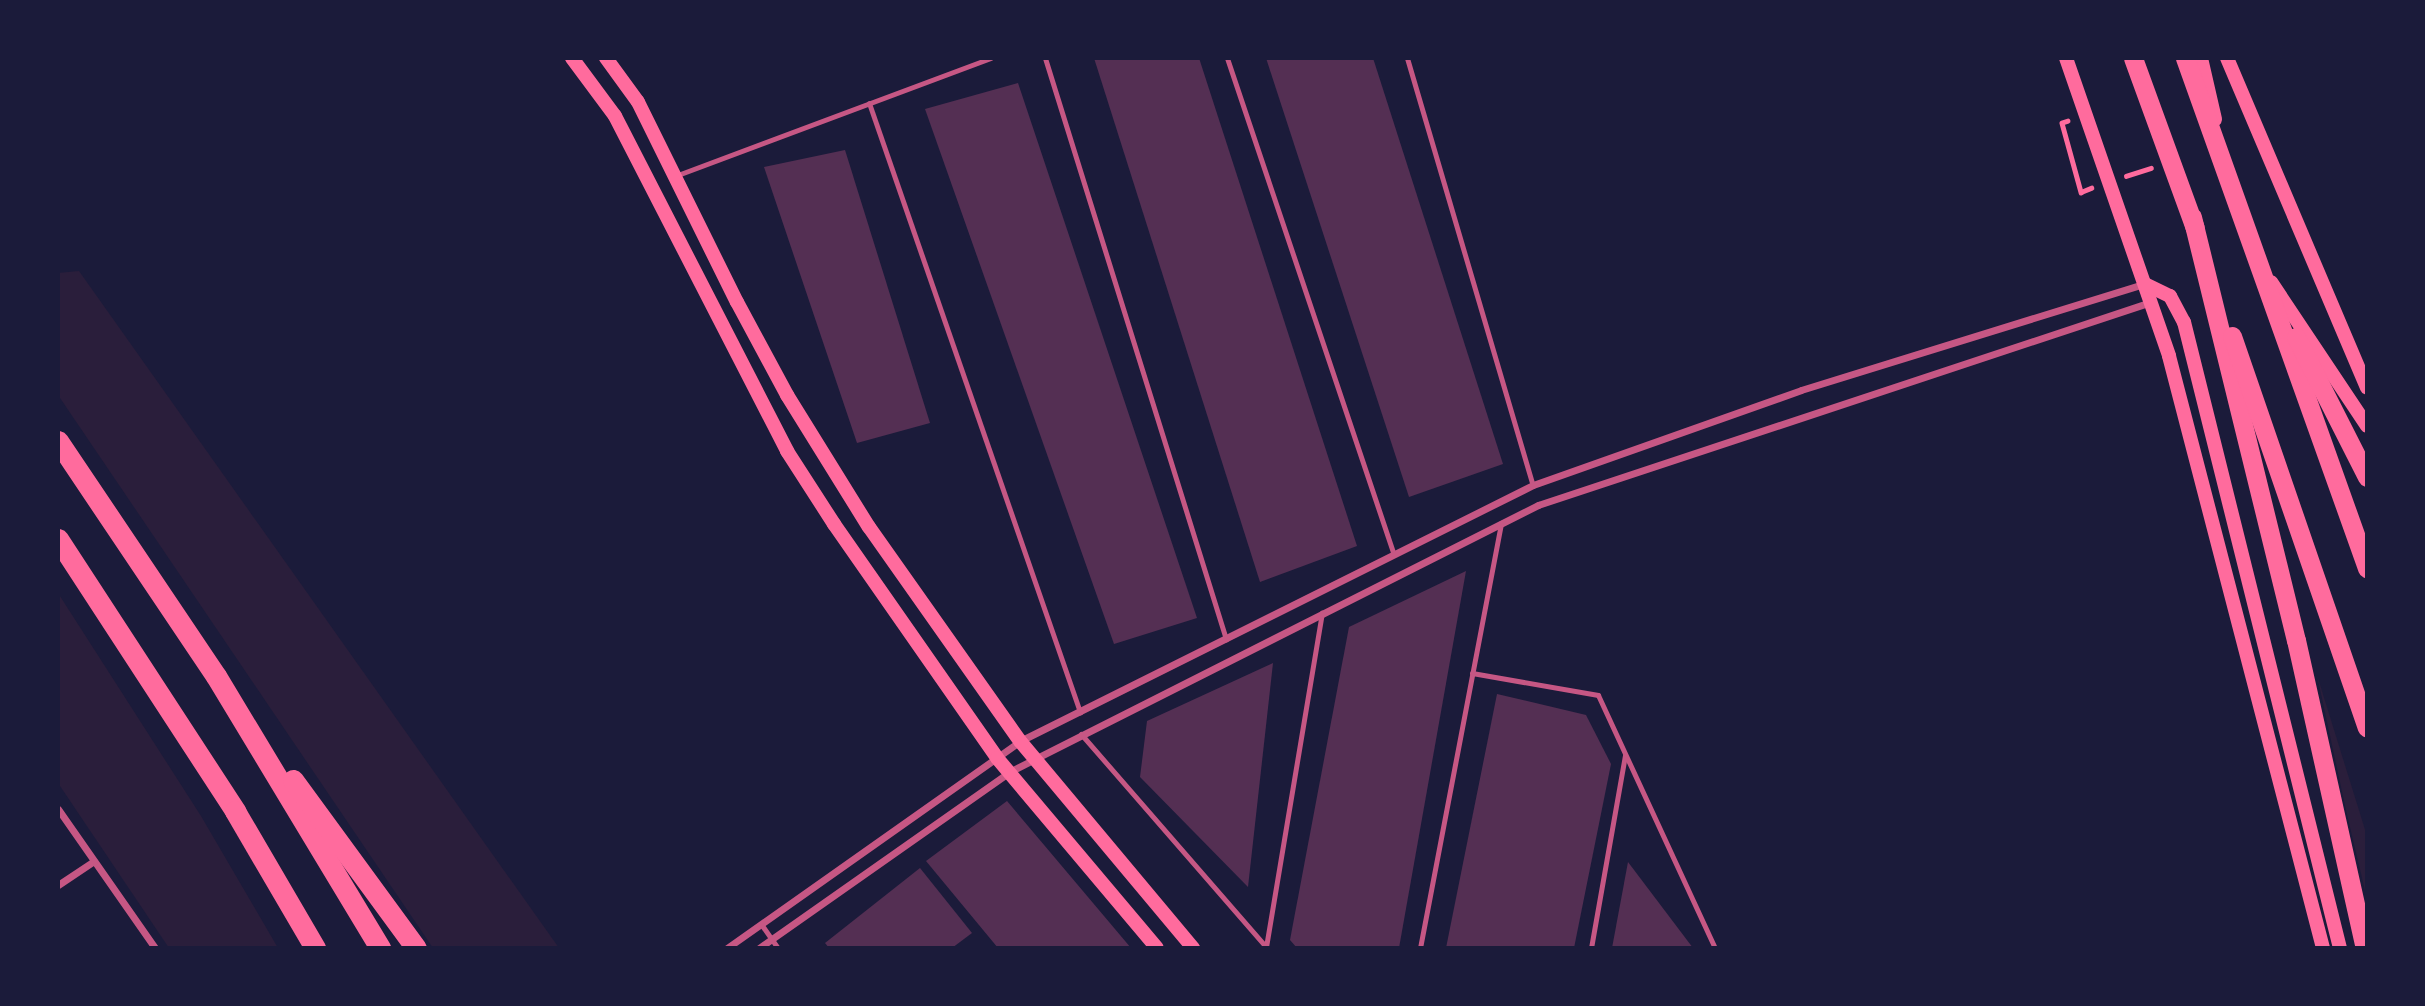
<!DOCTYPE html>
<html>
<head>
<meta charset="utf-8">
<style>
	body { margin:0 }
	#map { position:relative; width:2425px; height:1006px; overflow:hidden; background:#1b1b3a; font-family:"Varela Round",sans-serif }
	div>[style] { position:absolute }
	.green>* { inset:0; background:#2a1e3b }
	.building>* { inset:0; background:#542f53 }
	.path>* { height:4.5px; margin:-2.25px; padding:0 2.25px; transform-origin:2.25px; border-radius:2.25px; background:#ff6b9d }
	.service>* { height:5px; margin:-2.5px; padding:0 2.5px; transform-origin:2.5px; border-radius:2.5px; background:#c65784 }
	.minor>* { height:7px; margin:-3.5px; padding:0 3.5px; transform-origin:3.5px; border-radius:3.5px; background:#c65784 }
	.secondary>* { height:14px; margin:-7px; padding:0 7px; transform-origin:7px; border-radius:7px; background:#ff6b9d }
	.trunk>* { height:19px; margin:-9.5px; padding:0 9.5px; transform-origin:9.5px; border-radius:9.5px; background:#ff6b9d }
	.motorway>* { height:21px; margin:-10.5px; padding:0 10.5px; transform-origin:10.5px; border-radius:10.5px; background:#ff6b9d }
	span { translate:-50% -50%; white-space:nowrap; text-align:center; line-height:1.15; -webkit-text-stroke:5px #1b1b3a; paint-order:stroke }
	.frame { position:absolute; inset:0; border:60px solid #1b1b3a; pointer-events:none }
</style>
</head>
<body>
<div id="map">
	<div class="green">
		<div style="clip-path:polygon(79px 271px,559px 948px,433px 948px,58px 395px,58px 273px)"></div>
		<div style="clip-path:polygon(58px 593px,201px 816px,278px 948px,169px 948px,58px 783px)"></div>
		<div style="clip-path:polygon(2317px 675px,2367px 836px,2367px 899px,2346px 810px)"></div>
	</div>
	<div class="building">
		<div style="clip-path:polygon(1094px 58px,1199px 58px,1357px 546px,1260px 582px)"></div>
		<div style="clip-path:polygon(1266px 58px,1373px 58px,1503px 464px,1409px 497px)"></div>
		<div style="clip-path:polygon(1018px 83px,1197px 618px,1114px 644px,925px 109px)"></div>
		<div style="clip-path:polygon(845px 150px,930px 423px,857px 443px,764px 167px)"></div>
		<div style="clip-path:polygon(1466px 571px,1399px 948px,1297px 948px,1290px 940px,1349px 627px)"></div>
		<div style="clip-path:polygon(1273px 663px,1248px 887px,1140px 777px,1147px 721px)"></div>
		<div style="clip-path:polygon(1497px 694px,1586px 715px,1611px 764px,1574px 948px,1446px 948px)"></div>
		<div style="clip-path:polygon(1007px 801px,1131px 948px,998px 948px,926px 861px)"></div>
		<div style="clip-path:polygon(1628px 862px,1693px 948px,1612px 948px)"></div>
		<div style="clip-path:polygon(920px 868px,972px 933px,952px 948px,829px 948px,825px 943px)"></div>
	</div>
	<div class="path">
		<div style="left:2068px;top:121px;width:6px;rotate:162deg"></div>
		<div style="left:2062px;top:123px;width:72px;rotate:74.6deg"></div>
		<div style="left:2081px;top:192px;width:11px;rotate:-22deg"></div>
		<div style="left:2126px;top:176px;width:26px;rotate:-18deg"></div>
	</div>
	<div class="service">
		<div style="left:1045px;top:58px;width:609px;rotate:72.7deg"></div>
		<div style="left:1227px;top:58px;width:524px;rotate:71.43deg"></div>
		<div style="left:1407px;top:58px;width:445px;rotate:73.6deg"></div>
		<div style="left:869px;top:103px;width:645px;rotate:70.89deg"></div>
		<div style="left:675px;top:176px;width:337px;rotate:-20.5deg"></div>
		<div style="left:1472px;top:673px;width:128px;rotate:9.9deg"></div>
		<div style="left:1598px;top:695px;width:279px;rotate:65.2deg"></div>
		<div style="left:1081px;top:734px;width:284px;rotate:49deg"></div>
		<div style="left:761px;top:924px;width:29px;rotate:55deg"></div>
		<div style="left:1266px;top:947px;width:339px;rotate:-80.5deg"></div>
		<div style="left:1420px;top:948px;width:433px;rotate:-79.2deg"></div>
		<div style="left:1591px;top:948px;width:196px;rotate:-80deg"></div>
	</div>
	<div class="minor">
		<div style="left:58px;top:809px;width:169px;rotate:55.1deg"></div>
		<div style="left:58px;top:885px;width:43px;rotate:-33.7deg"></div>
		<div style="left:727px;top:948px;width:359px;rotate:-35.2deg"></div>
		<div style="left:1020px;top:741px;width:573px;rotate:-26.52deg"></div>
		<div style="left:1533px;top:485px;width:284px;rotate:-19.5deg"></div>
		<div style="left:1801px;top:390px;width:359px;rotate:-17.2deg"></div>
		<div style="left:759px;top:948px;width:306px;rotate:-35.1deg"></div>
		<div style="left:1009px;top:772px;width:593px;rotate:-26.78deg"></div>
		<div style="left:1538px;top:505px;width:646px;rotate:-18.32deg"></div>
	</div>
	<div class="secondary">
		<div style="left:572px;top:58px;width:72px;rotate:53.4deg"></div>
		<div style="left:615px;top:116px;width:377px;rotate:62.8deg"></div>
		<div style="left:787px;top:451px;width:87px;rotate:57.2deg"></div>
		<div style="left:834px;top:524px;width:285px;rotate:55.1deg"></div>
		<div style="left:997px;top:758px;width:248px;rotate:49.9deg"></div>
		<div style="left:606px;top:58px;width:54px;rotate:54deg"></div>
		<div style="left:638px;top:102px;width:223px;rotate:63.7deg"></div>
		<div style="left:737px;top:302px;width:106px;rotate:61.7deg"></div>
		<div style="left:787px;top:395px;width:155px;rotate:58.2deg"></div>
		<div style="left:869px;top:527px;width:262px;rotate:54.8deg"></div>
		<div style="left:1020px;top:741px;width:270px;rotate:50.1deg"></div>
		<div style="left:2066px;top:58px;width:315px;rotate:70.9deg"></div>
		<div style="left:2169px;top:356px;width:612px;rotate:75.42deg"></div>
		<div style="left:2201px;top:58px;width:63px;rotate:77.1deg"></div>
		<div style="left:2227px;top:58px;width:358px;rotate:67deg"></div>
		<div style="left:2271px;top:282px;width:173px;rotate:56.3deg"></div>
		<div style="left:2145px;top:284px;width:28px;rotate:26deg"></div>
		<div style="left:2170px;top:296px;width:30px;rotate:62deg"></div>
		<div style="left:2184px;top:322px;width:645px;rotate:76.01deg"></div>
	</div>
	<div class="trunk">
		<div style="left:2133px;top:58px;width:181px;rotate:70deg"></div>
		<div style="left:2185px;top:58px;width:542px;rotate:70.36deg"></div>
		<div style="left:2192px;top:217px;width:436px;rotate:76.2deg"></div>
		<div style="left:2296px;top:640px;width:316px;rotate:77.4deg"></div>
		<div style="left:2232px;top:336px;width:414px;rotate:71deg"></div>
		<div style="left:2296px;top:337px;width:157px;rotate:63.1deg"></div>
	</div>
	<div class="motorway">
		<div style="left:58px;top:441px;width:283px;rotate:56.1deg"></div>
		<div style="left:216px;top:676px;width:318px;rotate:58.9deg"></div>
		<div style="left:58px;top:539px;width:325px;rotate:56.9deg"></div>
		<div style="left:235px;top:811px;width:159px;rotate:59.7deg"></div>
		<div style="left:293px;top:780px;width:208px;rotate:53.8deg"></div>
	</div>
	<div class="frame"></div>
</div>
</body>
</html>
